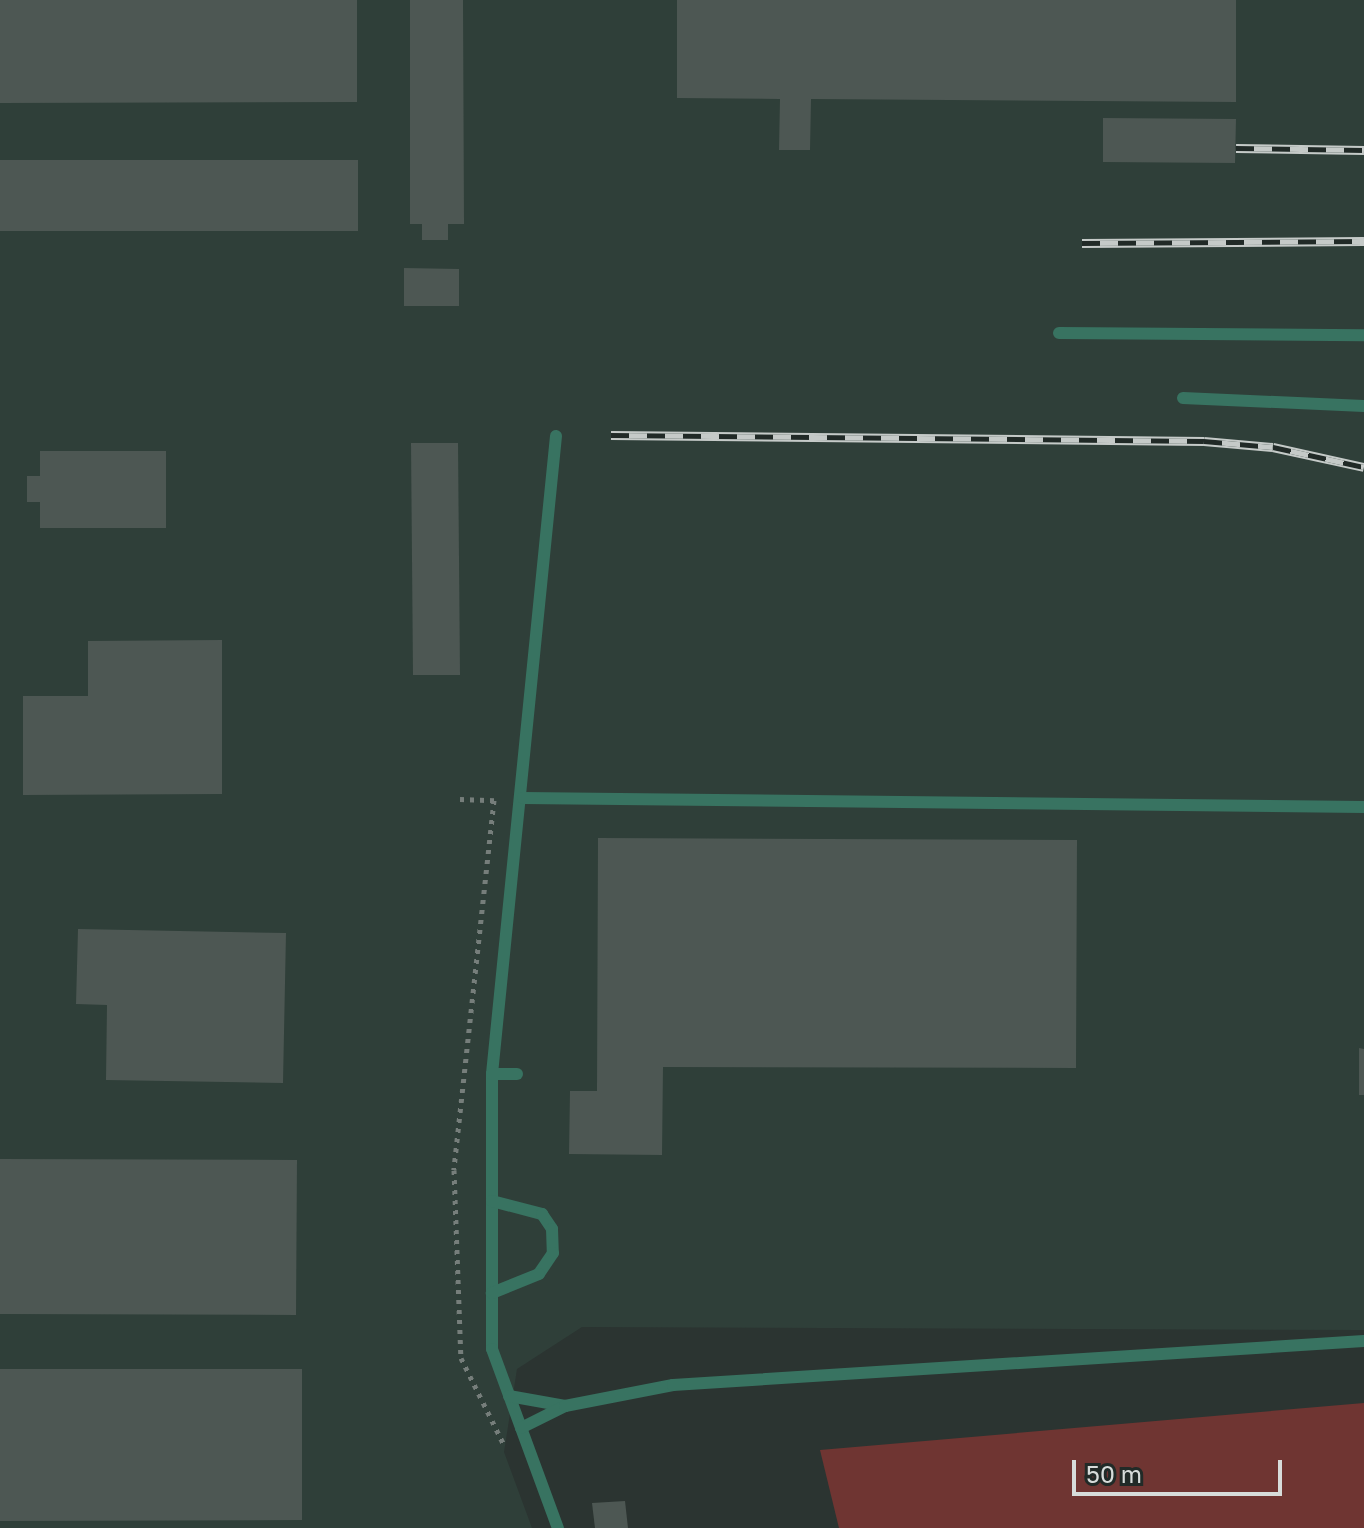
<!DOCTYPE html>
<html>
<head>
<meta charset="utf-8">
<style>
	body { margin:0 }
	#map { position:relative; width:1364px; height:1528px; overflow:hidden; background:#2b3431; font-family:"Golos Text",sans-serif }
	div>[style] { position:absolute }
	.built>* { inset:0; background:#2f3f39 }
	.green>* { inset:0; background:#6f3532 }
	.building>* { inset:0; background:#4d5753 }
	.path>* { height:5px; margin-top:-2.5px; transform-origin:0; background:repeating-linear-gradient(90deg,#767e7b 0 4px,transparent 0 10px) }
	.service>* { height:12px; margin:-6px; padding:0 6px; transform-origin:6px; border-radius:6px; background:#387361 }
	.rail>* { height:9px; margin-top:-4.5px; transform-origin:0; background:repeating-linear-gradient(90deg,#212a27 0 18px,#c5cac8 0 36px); box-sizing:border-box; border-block:2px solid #c5cac8 }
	span { translate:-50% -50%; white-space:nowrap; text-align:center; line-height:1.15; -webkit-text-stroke:6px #212a27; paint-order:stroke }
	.scale { position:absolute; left:1072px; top:1460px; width:210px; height:36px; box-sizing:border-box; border:4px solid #d7dcda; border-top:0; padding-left:10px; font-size:24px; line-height:28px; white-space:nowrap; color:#d7dcda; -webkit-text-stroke:6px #212a27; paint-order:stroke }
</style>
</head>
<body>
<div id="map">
	<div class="built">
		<div style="clip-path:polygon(0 0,1364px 0,1364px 1330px,582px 1327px,517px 1369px,504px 1452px,532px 1528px,0 1528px)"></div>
	</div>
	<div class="green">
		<div style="clip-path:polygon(1364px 1403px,1364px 1528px,839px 1528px,820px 1450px)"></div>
	</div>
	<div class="building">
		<div style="clip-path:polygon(0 0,357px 0,357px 102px,0 103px)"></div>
		<div style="clip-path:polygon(410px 0,463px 0,464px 224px,448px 224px,448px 240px,422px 240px,422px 224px,410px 224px)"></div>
		<div style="clip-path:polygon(677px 0,1236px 0,1236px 102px,811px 99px,810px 150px,779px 150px,780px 99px,677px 98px)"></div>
		<div style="clip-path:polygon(1103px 118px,1236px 119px,1235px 163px,1103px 162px)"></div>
		<div style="clip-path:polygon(0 160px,358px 160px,358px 231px,0 231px)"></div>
		<div style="clip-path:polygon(404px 268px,459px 269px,459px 306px,404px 306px)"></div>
		<div style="clip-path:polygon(411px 443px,458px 443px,460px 675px,413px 675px)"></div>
		<div style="clip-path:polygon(40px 451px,166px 451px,166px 528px,40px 528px,40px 502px,27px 502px,27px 476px,40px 476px)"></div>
		<div style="clip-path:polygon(222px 640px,222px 794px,23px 795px,23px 696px,88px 696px,88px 641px)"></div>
		<div style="clip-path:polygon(598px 838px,1077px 840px,1076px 1068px,663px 1067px,662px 1155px,569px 1154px,570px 1091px,597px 1091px)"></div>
		<div style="clip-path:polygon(78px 929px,286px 933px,283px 1083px,106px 1080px,107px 1005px,76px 1004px)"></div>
		<div style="clip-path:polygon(1359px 1048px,1364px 1049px,1364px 1095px,1359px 1095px)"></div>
		<div style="clip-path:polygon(0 1159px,297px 1160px,296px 1315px,0 1314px)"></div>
		<div style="clip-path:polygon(0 1369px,302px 1369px,302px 1520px,0 1521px)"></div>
		<div style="clip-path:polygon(625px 1501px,628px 1528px,595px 1528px,592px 1503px)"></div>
	</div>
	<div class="path">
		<div style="left:460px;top:799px;width:34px;rotate:2deg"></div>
		<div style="left:494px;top:800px;width:372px;rotate:96.2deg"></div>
		<div style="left:454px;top:1170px;width:188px;rotate:87.9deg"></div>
		<div style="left:461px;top:1358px;width:97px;rotate:63.7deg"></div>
	</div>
	<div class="service">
		<div style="left:1059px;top:333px;width:305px;rotate:0.4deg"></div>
		<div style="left:1183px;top:398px;width:181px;rotate:2.5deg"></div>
		<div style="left:556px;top:436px;width:641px;rotate:95.73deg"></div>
		<div style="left:492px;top:1074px;width:275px;rotate:90deg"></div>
		<div style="left:492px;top:1349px;width:191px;rotate:69.8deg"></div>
		<div style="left:523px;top:798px;width:841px;rotate:0.61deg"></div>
		<div style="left:492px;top:1074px;width:25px"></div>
		<div style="left:492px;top:1201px;width:52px;rotate:14.6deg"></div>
		<div style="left:542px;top:1214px;width:18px;rotate:56deg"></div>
		<div style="left:552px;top:1229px;width:24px;rotate:88deg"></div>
		<div style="left:553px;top:1253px;width:25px;rotate:124deg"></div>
		<div style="left:539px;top:1274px;width:51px;rotate:158deg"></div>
		<div style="left:509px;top:1396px;width:57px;rotate:10.1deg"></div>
		<div style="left:521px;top:1428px;width:49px;rotate:-26.6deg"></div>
		<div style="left:565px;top:1406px;width:110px;rotate:-11deg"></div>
		<div style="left:673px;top:1385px;width:692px;rotate:-3.64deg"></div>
	</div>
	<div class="rail">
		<div style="left:1236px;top:148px;width:128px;rotate:0.9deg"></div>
		<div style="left:1082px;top:243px;width:282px;rotate:-0.4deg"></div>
		<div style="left:611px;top:435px;width:593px;rotate:0.58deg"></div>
		<div style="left:1204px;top:441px;width:69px;rotate:5deg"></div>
		<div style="left:1273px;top:447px;width:93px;rotate:12.4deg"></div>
	</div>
	<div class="scale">50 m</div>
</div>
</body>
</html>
